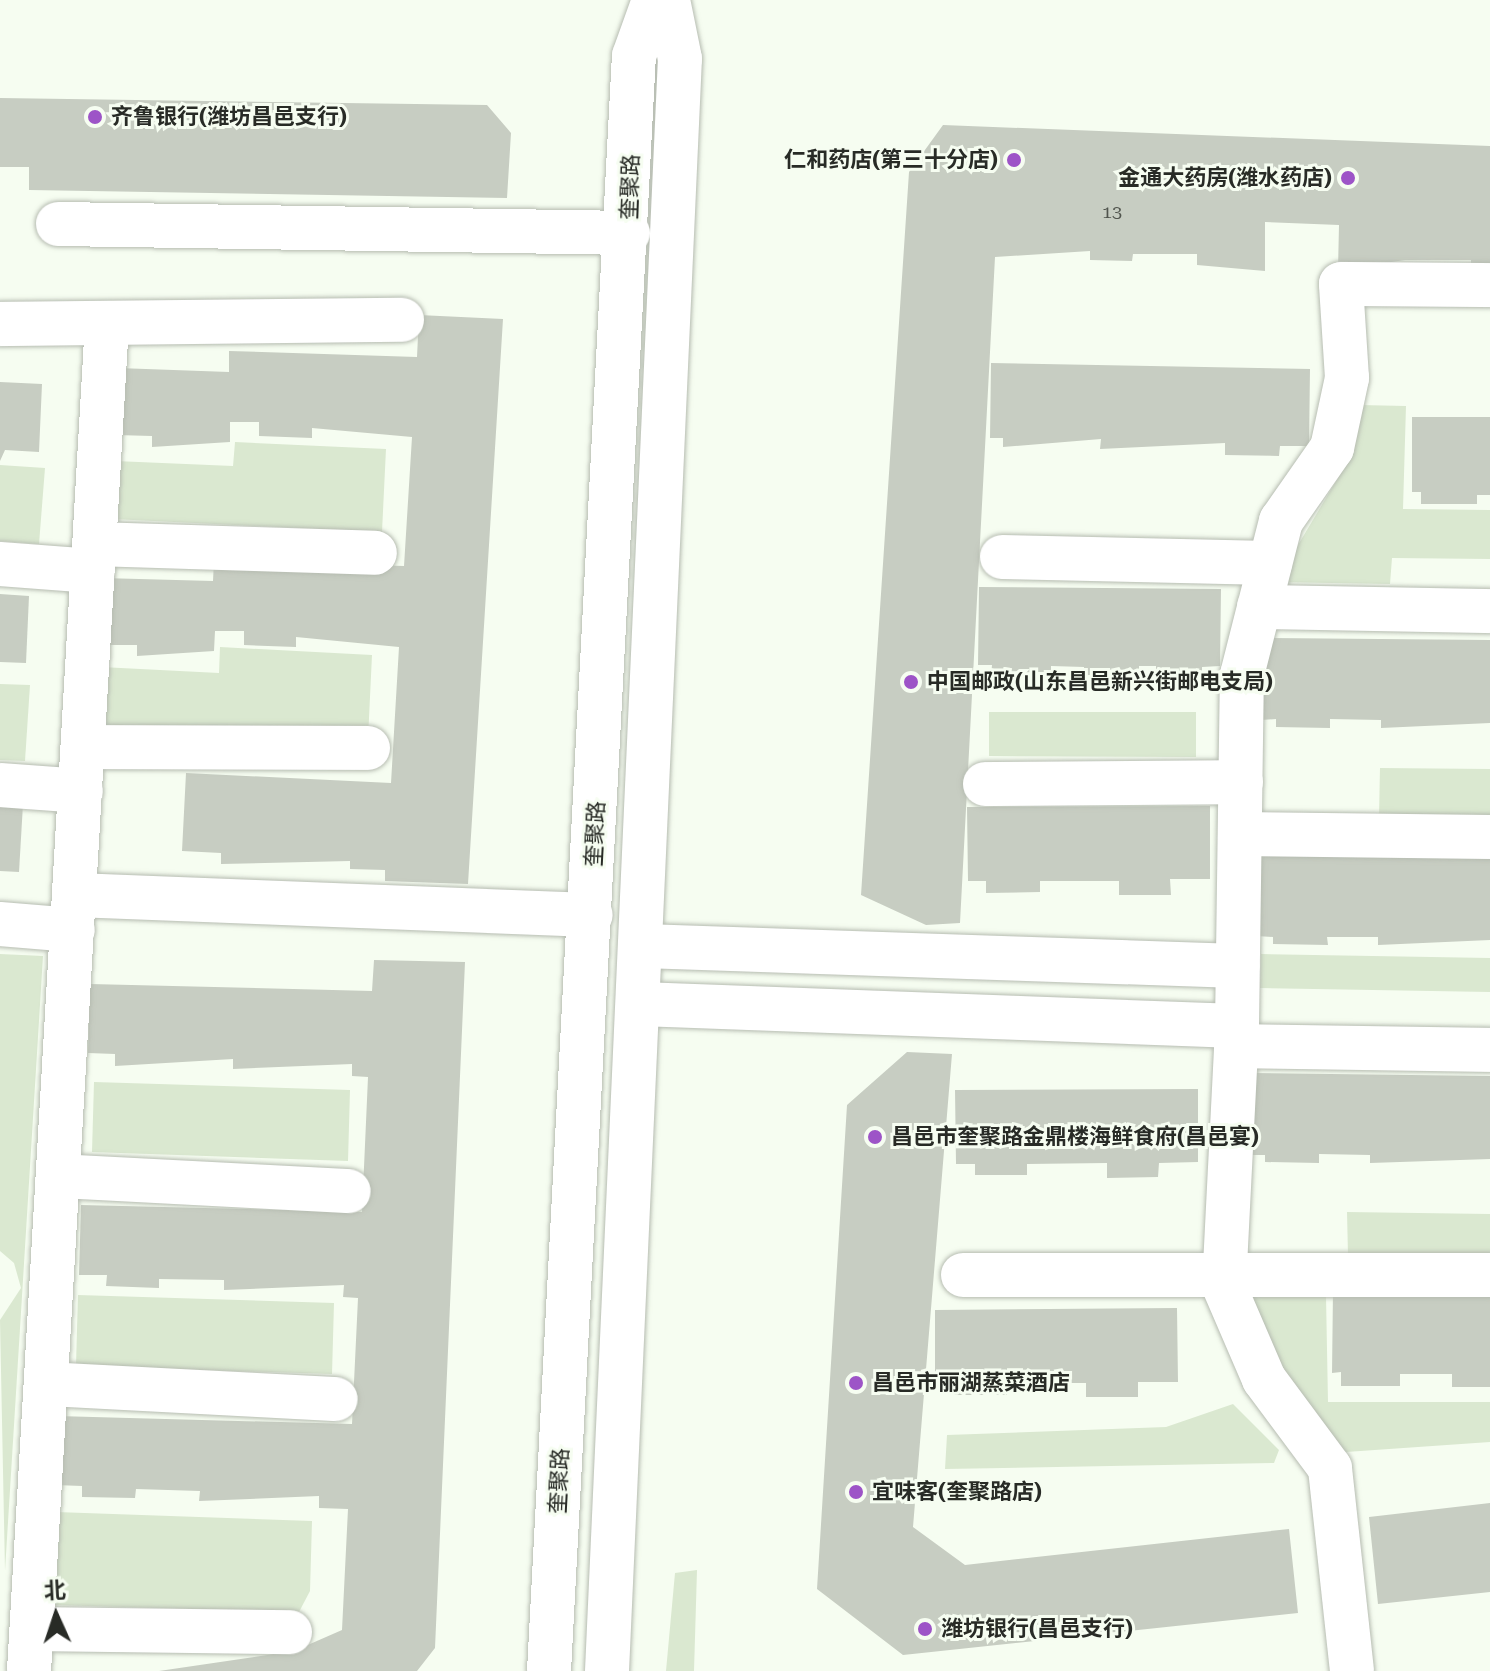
<!DOCTYPE html>
<html>
<head>
<meta charset="utf-8">
<style>
	body { margin:0 }
	#map { position:relative; width:1490px; height:1671px; overflow:hidden; background:#f6fdf1; font-family:"Roboto Serif","Noto Sans SC",serif }
	div>[style] { position:absolute }
	.green>* { inset:0; background:#dae8d0 }
	.building>* { inset:0; background:#c7cdc2 }
	.roads { filter:drop-shadow(0 0 2px #b6bcb1) drop-shadow(0 0 2px #b6bcb1) }
	.minor>* { height:44px; margin:-22px; padding:0 22px; transform-origin:22px; border-radius:22px; background:#fff }
	.major>* { height:44px; margin:-22px; padding:0 22px; transform-origin:22px; border-radius:22px; background:#fff }
	.dots>* { width:22px; height:22px; translate:-50% -50%; box-sizing:border-box; border:4px solid #f6fdf1; border-radius:50% }
	span { translate:-50% -50%; white-space:nowrap; text-align:center; line-height:1.15; -webkit-text-stroke:6px #f6fdf1; paint-order:stroke }
	.number-label { font-size:18px; color:#50544d }
	.number-label span { -webkit-text-stroke-width:0 }
	.poi-label { font-size:22px; color:#282b26; font-weight:700 }
	.left { translate:0 -50%; text-align:left }
	.right { translate:-100% -50%; text-align:right }
	.street-label { font-size:22px; color:#282b26 }
	.north { position:absolute; left:16px; top:1575px; width:80px; height:80px; -webkit-text-stroke:6px #f6fdf1; paint-order:stroke; rotate:357deg; font-size:22px; font-weight:700; line-height:32px; text-align:center; color:#282b26 }
	.north::after { content:''; display:block; margin:auto; width:28px; height:36px; background:#282b26; clip-path:polygon(50% 0,100% 100%,50% 72%,0 100%) }
</style>
</head>
<body>
<div id="map">
	<div class="green">
		<div style="clip-path:polygon(1360px 405px,1406px 406px,1403px 509px,1490px 510px,1490px 559px,1392px 558px,1390px 584px,1276px 582px,1354px 451px)"></div>
		<div style="clip-path:polygon(235px 442px,386px 449px,382px 532px,113px 519px,115px 461px,233px 466px)"></div>
		<div style="clip-path:polygon(0 465px,45px 468px,39px 544px,0 541px)"></div>
		<div style="clip-path:polygon(220px 647px,372px 655px,368px 739px,98px 725px,101px 667px,219px 673px)"></div>
		<div style="clip-path:polygon(0 684px,30px 685px,25px 761px,0 760px)"></div>
		<div style="clip-path:polygon(989px 712px,1196px 712px,1196px 757px,989px 756px)"></div>
		<div style="clip-path:polygon(1380px 768px,1490px 769px,1490px 819px,1379px 817px)"></div>
		<div style="clip-path:polygon(0 954px,43px 956px,5px 1571px,0 1320px,21px 1288px,14px 1263px,0 1251px)"></div>
		<div style="clip-path:polygon(1261px 954px,1490px 958px,1490px 992px,1260px 988px)"></div>
		<div style="clip-path:polygon(94px 1082px,350px 1090px,348px 1161px,92px 1152px)"></div>
		<div style="clip-path:polygon(1347px 1212px,1490px 1214px,1490px 1256px,1348px 1255px)"></div>
		<div style="clip-path:polygon(78px 1295px,334px 1303px,332px 1374px,76px 1366px)"></div>
		<div style="clip-path:polygon(1241px 1296px,1326px 1296px,1328px 1402px,1490px 1402px,1490px 1442px,1346px 1452px,1321px 1438px)"></div>
		<div style="clip-path:polygon(1233px 1404px,1279px 1450px,1274px 1463px,945px 1469px,947px 1435px,1166px 1427px)"></div>
		<div style="clip-path:polygon(56px 1512px,312px 1521px,310px 1591px,299px 1612px,53px 1605px)"></div>
		<div style="clip-path:polygon(697px 1570px,694px 1671px,666px 1671px,675px 1573px)"></div>
	</div>
	<div class="building">
		<div style="clip-path:polygon(0 98px,487px 105px,511px 133px,507px 198px,29px 190px,29px 167px,0 167px)"></div>
		<div style="clip-path:polygon(943px 125px,1490px 146px,1490px 269px,1471px 269px,1471px 260px,1405px 260px,1338px 270px,1339px 225px,1265px 222px,1265px 271px,1197px 265px,1197px 254px,1133px 254px,1132px 261px,1090px 260px,1090px 251px,995px 257px,960px 923px,926px 925px,861px 895px,909px 172px)"></div>
		<div style="clip-path:polygon(419px 315px,503px 319px,468px 884px,385px 881px,385px 870px,350px 869px,350px 861px,221px 864px,221px 853px,182px 851px,186px 773px,391px 783px,399px 647px,296px 637px,296px 647px,244px 645px,244px 631px,215px 631px,214px 651px,137px 656px,137px 645px,100px 645px,102px 578px,213px 581px,214px 560px,404px 566px,412px 437px,312px 428px,312px 438px,259px 436px,259px 422px,230px 422px,230px 442px,152px 447px,152px 436px,116px 435px,118px 368px,229px 372px,229px 351px,417px 357px)"></div>
		<div style="clip-path:polygon(991px 363px,1310px 369px,1309px 446px,1280px 446px,1279px 456px,1225px 455px,1225px 443px,1100px 449px,1101px 439px,1003px 447px,1003px 438px,990px 438px)"></div>
		<div style="clip-path:polygon(0 382px,42px 384px,39px 452px,5px 450px,0 461px)"></div>
		<div style="clip-path:polygon(1412px 417px,1490px 417px,1490px 495px,1477px 495px,1477px 504px,1421px 504px,1421px 492px,1412px 492px)"></div>
		<div style="clip-path:polygon(979px 587px,1221px 589px,1220px 666px,1202px 667px,1202px 674px,1156px 674px,1156px 666px,1139px 666px,1139px 676px,1084px 675px,1084px 667px,1051px 666px,1051px 676px,991px 676px,992px 665px,978px 665px)"></div>
		<div style="clip-path:polygon(0 594px,29px 596px,26px 663px,0 662px)"></div>
		<div style="clip-path:polygon(1262px 638px,1490px 640px,1490px 723px,1381px 728px,1381px 720px,1330px 719px,1330px 728px,1276px 727px,1276px 719px,1260px 720px)"></div>
		<div style="clip-path:polygon(0 803px,23px 804px,19px 872px,0 871px)"></div>
		<div style="clip-path:polygon(1210px 806px,1210px 879px,1170px 879px,1171px 895px,1119px 895px,1119px 881px,1040px 881px,1040px 892px,986px 893px,986px 881px,968px 881px,967px 807px)"></div>
		<div style="clip-path:polygon(1259px 855px,1490px 858px,1490px 940px,1378px 945px,1378px 937px,1327px 937px,1328px 945px,1273px 944px,1273px 937px,1257px 936px)"></div>
		<div style="clip-path:polygon(374px 960px,465px 962px,435px 1648px,417px 1671px,159px 1671px,294px 1651px,342px 1630px,348px 1509px,319px 1508px,319px 1496px,199px 1501px,200px 1491px,136px 1489px,135px 1498px,82px 1497px,82px 1486px,55px 1485px,57px 1416px,352px 1424px,358px 1298px,343px 1297px,344px 1285px,224px 1290px,224px 1280px,159px 1279px,159px 1288px,106px 1286px,107px 1275px,79px 1275px,81px 1205px,362px 1212px,368px 1077px,352px 1076px,352px 1064px,233px 1069px,233px 1059px,115px 1066px,115px 1054px,88px 1053px,90px 984px,372px 991px)"></div>
		<div style="clip-path:polygon(907px 1052px,952px 1054px,913px 1527px,965px 1565px,1289px 1529px,1298px 1613px,903px 1655px,817px 1589px,847px 1105px)"></div>
		<div style="clip-path:polygon(1251px 1073px,1490px 1076px,1490px 1159px,1370px 1163px,1370px 1155px,1319px 1154px,1319px 1163px,1265px 1162px,1265px 1155px,1249px 1155px)"></div>
		<div style="clip-path:polygon(1198px 1089px,1198px 1162px,1159px 1163px,1158px 1177px,1107px 1178px,1107px 1163px,1027px 1164px,1027px 1175px,975px 1175px,975px 1164px,956px 1164px,955px 1090px)"></div>
		<div style="clip-path:polygon(1333px 1290px,1490px 1292px,1490px 1387px,1452px 1387px,1452px 1374px,1400px 1374px,1400px 1386px,1341px 1386px,1341px 1372px,1332px 1373px)"></div>
		<div style="clip-path:polygon(1177px 1308px,1178px 1382px,1138px 1382px,1138px 1397px,1086px 1397px,1086px 1383px,1007px 1383px,1007px 1395px,954px 1395px,954px 1383px,935px 1383px,935px 1310px)"></div>
		<div style="clip-path:polygon(1490px 1503px,1490px 1592px,1378px 1604px,1369px 1517px)"></div>
	</div>
	<div class="roads">
		<div class="minor">
			<div style="left:58px;top:224px;width:570px;rotate:0.9deg"></div>
			<div style="left:0;top:324px;width:402px;rotate:-0.6deg"></div>
			<div style="left:94px;top:544px;width:281px;rotate:1.8deg"></div>
			<div style="left:1002px;top:557px;width:268px;rotate:1.3deg"></div>
			<div style="left:0;top:564px;width:93px;rotate:4.3deg"></div>
			<div style="left:1259px;top:607px;width:231px;rotate:1deg"></div>
			<div style="left:83px;top:747px;width:285px;rotate:0.2deg"></div>
			<div style="left:985px;top:784px;width:256px;rotate:-0.4deg"></div>
			<div style="left:0;top:785px;width:81px;rotate:4.2deg"></div>
			<div style="left:1240px;top:834px;width:250px;rotate:0.7deg"></div>
			<div style="left:75px;top:895px;width:516px;rotate:2.22deg"></div>
			<div style="left:0;top:924px;width:73px;rotate:4.7deg"></div>
			<div style="left:643px;top:946px;width:595px;rotate:1.93deg"></div>
			<div style="left:640px;top:1004px;width:597px;rotate:2.11deg"></div>
			<div style="left:1236px;top:1046px;width:254px;rotate:0.9deg"></div>
			<div style="left:59px;top:1176px;width:290px;rotate:3deg"></div>
			<div style="left:963px;top:1275px;width:527px"></div>
			<div style="left:47px;top:1384px;width:289px;rotate:3deg"></div>
			<div style="left:32px;top:1629px;width:258px;rotate:0.7deg"></div>
			<div style="left:29px;top:1671px;width:1350px;rotate:-86.69deg"></div>
			<div style="left:1352px;top:1671px;width:204px;rotate:-96.2deg"></div>
			<div style="left:1330px;top:1468px;width:111px;rotate:-126.6deg"></div>
			<div style="left:1264px;top:1379px;width:101px;rotate:-113.3deg"></div>
			<div style="left:1224px;top:1286px;width:260px;rotate:-87.1deg"></div>
			<div style="left:1237px;top:1026px;width:351px;rotate:-89.2deg"></div>
			<div style="left:1242px;top:675px;width:159px;rotate:-75.8deg"></div>
			<div style="left:1281px;top:521px;width:89px;rotate:-55.1deg"></div>
			<div style="left:1332px;top:448px;width:72px;rotate:-77.9deg"></div>
			<div style="left:1347px;top:378px;width:94px;rotate:-93.7deg"></div>
			<div style="left:1341px;top:284px;width:149px;rotate:0.4deg"></div>
		</div>
		<div class="major">
			<div style="left:549px;top:1671px;width:1617px;rotate:-86.99deg"></div>
			<div style="left:634px;top:56px;width:59px;rotate:-70.3deg"></div>
			<div style="left:607px;top:1671px;width:1614px;rotate:-87.41deg"></div>
			<div style="left:680px;top:59px;width:60px;rotate:-101.5deg"></div>
		</div>
	</div>
	<div class="dots">
		<div style="left:95px;top:117px;background:#9d54c7"></div>
		<div style="left:1014px;top:160px;background:#9d54c7"></div>
		<div style="left:1348px;top:178px;background:#9d54c7"></div>
		<div style="left:911px;top:682px;background:#9d54c7"></div>
		<div style="left:875px;top:1137px;background:#9d54c7"></div>
		<div style="left:856px;top:1383px;background:#9d54c7"></div>
		<div style="left:856px;top:1492px;background:#9d54c7"></div>
		<div style="left:925px;top:1629px;background:#9d54c7"></div>
	</div>
	<div class="number-label">
		<span style="left:1112px;top:212px">13</span>
	</div>
	<div class="poi-label">
		<span class="left" style="left:111px;top:117px">齐鲁银行(潍坊昌邑支行)</span>
		<span class="right" style="left:998px;top:160px">仁和药店(第三十分店)</span>
		<span class="right" style="left:1332px;top:178px">金通大药房(潍水药店)</span>
		<span class="left" style="left:927px;top:682px">中国邮政(山东昌邑新兴街邮电支局)</span>
		<span class="left" style="left:891px;top:1137px">昌邑市奎聚路金鼎楼海鲜食府(昌邑宴)</span>
		<span class="left" style="left:872px;top:1383px">昌邑市丽湖蒸菜酒店</span>
		<span class="left" style="left:872px;top:1492px">宜味客(奎聚路店)</span>
		<span class="left" style="left:941px;top:1629px">潍坊银行(昌邑支行)</span>
	</div>
	<div class="street-label">
		<span style="left:630px;top:187px;rotate:-88deg">奎聚路</span>
		<span style="left:595px;top:834px;rotate:-87deg">奎聚路</span>
		<span style="left:559px;top:1481px;rotate:-87deg">奎聚路</span>
	</div>
	<div class="north">北</div>
</div>
</body>
</html>
